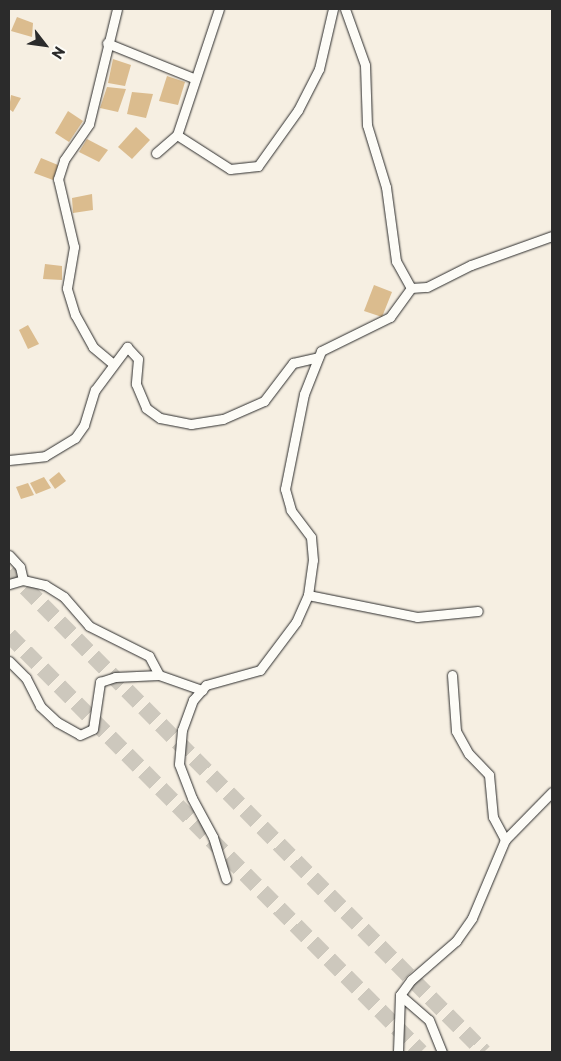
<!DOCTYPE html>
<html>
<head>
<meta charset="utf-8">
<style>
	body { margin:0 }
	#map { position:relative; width:561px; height:1061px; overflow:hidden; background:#f6efe2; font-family:"Playpen Sans",sans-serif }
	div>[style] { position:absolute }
	.building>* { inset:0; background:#dbbc8e }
	.highway-tunnel>* { height:16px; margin-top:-8px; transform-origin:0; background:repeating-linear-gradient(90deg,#cdc8bd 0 16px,transparent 0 24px) }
	.roads { filter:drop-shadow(0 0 1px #2b2b2b) drop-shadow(0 0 1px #2b2b2b) }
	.street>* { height:9px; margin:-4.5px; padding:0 4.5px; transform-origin:4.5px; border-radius:4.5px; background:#fdfcf7 }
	span { translate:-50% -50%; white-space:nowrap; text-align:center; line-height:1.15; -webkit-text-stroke:4px #fdfcf7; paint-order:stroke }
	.frame { position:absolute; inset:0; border:10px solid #2b2b2b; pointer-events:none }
	.north { position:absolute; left:20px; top:20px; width:50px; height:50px; -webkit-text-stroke:4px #fdfcf7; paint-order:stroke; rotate:120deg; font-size:14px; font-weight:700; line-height:20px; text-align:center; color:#2b2b2b }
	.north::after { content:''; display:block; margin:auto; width:18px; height:22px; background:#2b2b2b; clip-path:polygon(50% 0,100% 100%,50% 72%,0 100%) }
</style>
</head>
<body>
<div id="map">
	<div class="building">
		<div style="clip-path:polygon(17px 17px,33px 23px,32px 37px,11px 31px)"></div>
		<div style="clip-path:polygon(113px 59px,131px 65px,125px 86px,108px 83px)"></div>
		<div style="clip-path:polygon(167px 76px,185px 82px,178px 105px,159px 101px)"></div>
		<div style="clip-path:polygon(107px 87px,126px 89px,118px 112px,100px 108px)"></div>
		<div style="clip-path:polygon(132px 92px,153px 94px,146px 118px,127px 114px)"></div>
		<div style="clip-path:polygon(11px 95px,21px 98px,13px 112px,9px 109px)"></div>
		<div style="clip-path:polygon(68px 111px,83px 121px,69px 142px,55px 133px)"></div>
		<div style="clip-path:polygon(136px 127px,150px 140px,132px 159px,118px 147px)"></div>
		<div style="clip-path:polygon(87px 139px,108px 150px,99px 162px,79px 152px)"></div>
		<div style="clip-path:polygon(41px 158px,58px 165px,53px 180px,34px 173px)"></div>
		<div style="clip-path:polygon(92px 194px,93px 210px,73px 213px,72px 198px)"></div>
		<div style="clip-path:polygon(45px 264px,62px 266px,62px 280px,43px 279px)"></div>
		<div style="clip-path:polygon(374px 285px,392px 292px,382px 317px,364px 311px)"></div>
		<div style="clip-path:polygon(28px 325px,39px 344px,28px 349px,19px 330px)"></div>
		<div style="clip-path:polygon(59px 472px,66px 481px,55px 489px,49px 480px)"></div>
		<div style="clip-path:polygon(44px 477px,51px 488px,36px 494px,30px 483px)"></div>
		<div style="clip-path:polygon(28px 483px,34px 495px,21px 499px,16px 487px)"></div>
	</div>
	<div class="highway-tunnel">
		<div style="left:9px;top:571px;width:676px;rotate:45.36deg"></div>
		<div style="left:9px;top:635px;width:586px;rotate:45.35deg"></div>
	</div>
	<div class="roads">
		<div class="street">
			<div style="left:345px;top:9px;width:59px;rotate:70.3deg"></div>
			<div style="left:365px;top:65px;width:60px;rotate:88.1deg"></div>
			<div style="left:367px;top:125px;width:65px;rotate:73deg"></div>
			<div style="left:386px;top:187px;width:75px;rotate:82.3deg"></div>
			<div style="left:396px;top:261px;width:31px;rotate:61deg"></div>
			<div style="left:411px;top:288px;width:16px;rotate:-4deg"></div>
			<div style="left:427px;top:287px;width:49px;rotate:-26.6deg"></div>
			<div style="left:471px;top:265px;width:86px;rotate:-19.7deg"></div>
			<div style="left:107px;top:43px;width:93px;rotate:22.1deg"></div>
			<div style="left:177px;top:135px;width:63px;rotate:32.7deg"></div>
			<div style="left:230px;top:169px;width:28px;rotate:-6deg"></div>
			<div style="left:258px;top:166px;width:69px;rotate:-54.5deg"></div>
			<div style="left:298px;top:110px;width:46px;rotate:-62.9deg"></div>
			<div style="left:319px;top:69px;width:62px;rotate:-76.9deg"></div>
			<div style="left:156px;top:153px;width:28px;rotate:-41deg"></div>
			<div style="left:177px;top:135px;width:133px;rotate:-71.6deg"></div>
			<div style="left:112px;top:363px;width:25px;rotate:-140deg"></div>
			<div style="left:93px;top:347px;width:37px;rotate:-119deg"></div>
			<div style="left:75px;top:315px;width:28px;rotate:-107deg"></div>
			<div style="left:67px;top:288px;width:42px;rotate:-80.3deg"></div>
			<div style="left:74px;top:247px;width:70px;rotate:-103.2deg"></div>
			<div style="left:58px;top:179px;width:20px;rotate:-72deg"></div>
			<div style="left:64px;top:160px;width:44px;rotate:-55.2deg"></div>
			<div style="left:89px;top:124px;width:118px;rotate:-76.3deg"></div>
			<div style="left:9px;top:460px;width:36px;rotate:-6deg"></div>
			<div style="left:45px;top:456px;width:35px;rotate:-31deg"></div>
			<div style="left:75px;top:438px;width:16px;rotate:-55deg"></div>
			<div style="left:84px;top:425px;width:37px;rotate:-73deg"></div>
			<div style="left:95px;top:390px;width:54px;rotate:-53.3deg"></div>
			<div style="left:127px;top:347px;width:16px;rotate:47deg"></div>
			<div style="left:138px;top:359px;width:25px;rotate:95deg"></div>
			<div style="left:136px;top:384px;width:26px;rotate:67deg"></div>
			<div style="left:146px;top:408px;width:17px;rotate:36deg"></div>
			<div style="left:160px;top:418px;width:32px;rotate:11deg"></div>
			<div style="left:191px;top:424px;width:32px;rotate:-9deg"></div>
			<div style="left:223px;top:419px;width:45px;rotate:-23.7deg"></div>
			<div style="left:264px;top:401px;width:48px;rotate:-52.7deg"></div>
			<div style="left:293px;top:363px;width:26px;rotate:-13deg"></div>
			<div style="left:9px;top:555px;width:16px;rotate:47deg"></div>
			<div style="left:20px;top:567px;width:13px;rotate:77deg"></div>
			<div style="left:23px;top:580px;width:15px;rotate:164deg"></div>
			<div style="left:23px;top:580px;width:23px;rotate:13deg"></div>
			<div style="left:45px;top:585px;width:22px;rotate:32deg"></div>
			<div style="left:64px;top:597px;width:38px;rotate:49deg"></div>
			<div style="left:89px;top:626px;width:67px;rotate:26.6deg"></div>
			<div style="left:149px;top:656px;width:21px;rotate:62deg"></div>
			<div style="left:308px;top:595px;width:111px;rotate:11.4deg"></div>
			<div style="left:417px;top:617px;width:61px;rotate:-5.6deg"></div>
			<div style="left:9px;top:661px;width:24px;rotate:45deg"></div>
			<div style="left:26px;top:678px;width:31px;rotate:63deg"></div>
			<div style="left:40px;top:706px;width:23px;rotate:43deg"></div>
			<div style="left:57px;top:722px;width:26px;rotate:29deg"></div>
			<div style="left:80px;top:735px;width:14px;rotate:-25deg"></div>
			<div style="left:93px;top:729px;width:48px;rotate:-81.5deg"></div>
			<div style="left:100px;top:682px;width:16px;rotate:-18deg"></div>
			<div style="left:115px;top:677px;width:44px;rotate:-2.6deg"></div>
			<div style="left:159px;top:675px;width:46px;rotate:19.2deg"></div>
			<div style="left:452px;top:675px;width:56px;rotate:85.9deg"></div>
			<div style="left:456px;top:731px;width:26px;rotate:61deg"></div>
			<div style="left:469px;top:754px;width:29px;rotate:46deg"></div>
			<div style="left:489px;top:775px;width:42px;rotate:84.6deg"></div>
			<div style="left:493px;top:817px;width:26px;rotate:62deg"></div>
			<div style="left:226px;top:879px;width:44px;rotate:-107.2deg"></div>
			<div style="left:213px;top:837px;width:44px;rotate:-118.3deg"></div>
			<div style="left:192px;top:798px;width:36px;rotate:-111deg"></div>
			<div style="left:179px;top:764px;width:34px;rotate:-85deg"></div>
			<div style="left:182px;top:730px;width:32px;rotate:-70deg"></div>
			<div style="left:193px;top:700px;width:20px;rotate:-49deg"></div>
			<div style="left:206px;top:685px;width:56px;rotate:-15.5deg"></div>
			<div style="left:260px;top:670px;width:60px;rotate:-53.1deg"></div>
			<div style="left:296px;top:622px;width:30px;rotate:-66deg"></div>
			<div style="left:308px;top:595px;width:35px;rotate:-82deg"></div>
			<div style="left:313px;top:560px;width:23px;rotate:-95deg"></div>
			<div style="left:311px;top:537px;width:34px;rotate:-127deg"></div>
			<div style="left:291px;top:510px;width:22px;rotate:-106deg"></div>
			<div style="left:285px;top:489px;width:97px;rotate:-78.7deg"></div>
			<div style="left:304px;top:394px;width:46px;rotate:-68.4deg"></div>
			<div style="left:321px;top:351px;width:77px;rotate:-26.2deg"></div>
			<div style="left:390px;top:317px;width:36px;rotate:-54deg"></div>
			<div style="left:400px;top:995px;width:38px;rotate:41deg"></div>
			<div style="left:429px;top:1020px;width:35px;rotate:68deg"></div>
			<div style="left:398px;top:1052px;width:57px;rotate:-88deg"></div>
			<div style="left:400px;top:995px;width:19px;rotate:-54deg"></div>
			<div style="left:411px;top:980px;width:60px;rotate:-40.9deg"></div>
			<div style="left:456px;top:941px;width:28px;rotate:-55deg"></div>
			<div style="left:472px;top:918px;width:85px;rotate:-67.1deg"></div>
			<div style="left:505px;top:840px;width:67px;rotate:-45.6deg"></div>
		</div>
	</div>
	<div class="frame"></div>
	<div class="north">N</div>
</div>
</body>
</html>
